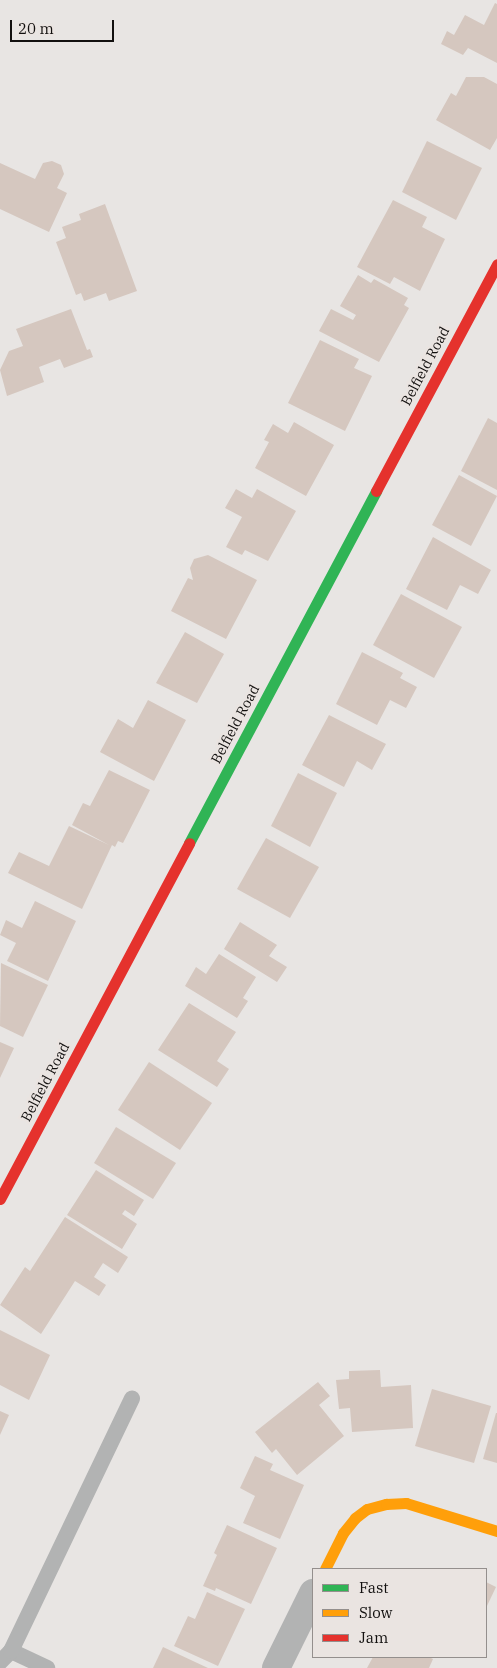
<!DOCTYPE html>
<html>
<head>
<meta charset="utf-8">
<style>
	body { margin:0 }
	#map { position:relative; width:497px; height:1668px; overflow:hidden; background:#e8e5e3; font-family:"IBM Plex Serif",serif }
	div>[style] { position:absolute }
	.building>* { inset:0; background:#d5c7bf }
	.lane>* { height:16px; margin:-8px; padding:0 8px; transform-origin:8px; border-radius:8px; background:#b2b3b3 }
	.street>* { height:28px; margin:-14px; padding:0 14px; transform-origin:14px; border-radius:14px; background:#b2b3b3 }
	.fast>* { height:11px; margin:-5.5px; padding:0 5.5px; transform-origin:5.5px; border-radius:5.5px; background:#30b455 }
	.slow>* { height:11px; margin:-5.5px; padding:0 5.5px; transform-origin:5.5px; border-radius:5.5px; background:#ff9f0a }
	.jam>* { height:11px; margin:-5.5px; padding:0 5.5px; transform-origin:5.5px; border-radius:5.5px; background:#e5322d }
	span { translate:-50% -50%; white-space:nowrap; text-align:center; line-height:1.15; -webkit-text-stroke:5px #eae4e1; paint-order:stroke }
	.street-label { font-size:14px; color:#12100f }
	.legend { position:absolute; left:312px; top:1568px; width:175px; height:90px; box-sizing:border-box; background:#eae4e1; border:1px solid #948f8d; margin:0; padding:6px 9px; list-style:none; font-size:15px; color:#12100f }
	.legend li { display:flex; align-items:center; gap:10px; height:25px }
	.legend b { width:25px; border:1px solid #948f8d }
	.scale { position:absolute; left:10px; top:20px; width:104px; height:22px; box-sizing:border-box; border:2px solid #12100f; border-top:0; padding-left:6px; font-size:15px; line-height:18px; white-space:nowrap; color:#12100f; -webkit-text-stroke:4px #eae4e1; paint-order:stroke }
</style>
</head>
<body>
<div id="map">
	<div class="building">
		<div style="clip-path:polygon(495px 3px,497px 4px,497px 63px,468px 48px,463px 55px,441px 44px,447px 31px,454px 35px,465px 15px,484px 25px)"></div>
		<div style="clip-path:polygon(466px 77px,484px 77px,497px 84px,497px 138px,490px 150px,436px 120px,451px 93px,456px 96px)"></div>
		<div style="clip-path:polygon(427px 141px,482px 168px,456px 220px,402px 192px)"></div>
		<div style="clip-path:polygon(52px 161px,61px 165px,64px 174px,57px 188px,67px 193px,49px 232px,0 209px,0 163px,35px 179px,43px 163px)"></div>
		<div style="clip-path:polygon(393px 200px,427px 217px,422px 227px,445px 239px,420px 291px,394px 277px,390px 284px,357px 267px)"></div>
		<div style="clip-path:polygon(105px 204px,137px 291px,109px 301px,106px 293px,84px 301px,81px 293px,76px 295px,56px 242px,66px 238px,62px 227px,81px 220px,79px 214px)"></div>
		<div style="clip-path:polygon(358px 275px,371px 283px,374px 279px,408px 298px,404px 305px,409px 308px,379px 362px,319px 331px,331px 309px,353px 320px,356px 315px,340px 306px)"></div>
		<div style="clip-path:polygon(71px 309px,87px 350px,90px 349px,93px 357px,64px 368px,60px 359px,39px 367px,44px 382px,7px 396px,0 370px,9px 351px,23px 346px,16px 329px)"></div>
		<div style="clip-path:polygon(320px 340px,359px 359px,354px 368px,372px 376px,345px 431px,288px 403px)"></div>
		<div style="clip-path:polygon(488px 418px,497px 423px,497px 490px,461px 471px)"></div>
		<div style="clip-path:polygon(294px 422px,334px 445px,306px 496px,255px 468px,269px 442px,264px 440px,273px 424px,288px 433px)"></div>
		<div style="clip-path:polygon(459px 475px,497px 496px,471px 546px,432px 525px)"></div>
		<div style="clip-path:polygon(236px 489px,252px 498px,257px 489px,296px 511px,268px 561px,245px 550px,242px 555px,226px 547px,242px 517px,225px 508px)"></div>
		<div style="clip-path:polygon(433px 537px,491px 570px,478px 594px,460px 585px,447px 610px,406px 589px)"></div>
		<div style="clip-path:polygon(208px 555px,257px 580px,226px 639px,171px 611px,188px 578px,193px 580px,190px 568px,194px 559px)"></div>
		<div style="clip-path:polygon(401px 594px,462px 627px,434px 678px,373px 645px)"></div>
		<div style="clip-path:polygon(185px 632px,224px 654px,197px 703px,156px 683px)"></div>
		<div style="clip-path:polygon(362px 652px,403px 673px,400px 678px,417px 687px,406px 708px,390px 700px,377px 725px,336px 704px)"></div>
		<div style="clip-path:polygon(148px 700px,186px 720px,154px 781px,100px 752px,118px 719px,133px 728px)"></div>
		<div style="clip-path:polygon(329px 715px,386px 744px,372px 770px,357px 761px,344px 787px,302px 765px)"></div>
		<div style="clip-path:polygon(109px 770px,150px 790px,123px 843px,118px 841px,115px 847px,112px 845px,82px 909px,8px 873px,19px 852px,49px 866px,69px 826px,109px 845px,72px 825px,83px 803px,90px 806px)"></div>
		<div style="clip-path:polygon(298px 773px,337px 793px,310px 847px,271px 826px)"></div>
		<div style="clip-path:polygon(266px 838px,319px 867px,290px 918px,237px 889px)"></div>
		<div style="clip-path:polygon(35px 901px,76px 921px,48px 981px,7px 961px,16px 943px,0 935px,6px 920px,22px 928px)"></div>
		<div style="clip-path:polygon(240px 922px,277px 945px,269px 956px,287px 967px,277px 982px,224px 949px)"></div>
		<div style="clip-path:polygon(219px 954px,256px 977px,243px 998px,248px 1001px,237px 1018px,185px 986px,196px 967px,206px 974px)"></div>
		<div style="clip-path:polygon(1px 963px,48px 985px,23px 1037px,0 1026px)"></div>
		<div style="clip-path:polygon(189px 1003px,236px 1032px,217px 1061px,229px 1069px,217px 1087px,158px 1050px)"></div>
		<div style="clip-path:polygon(0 1042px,14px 1048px,0 1078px)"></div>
		<div style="clip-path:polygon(149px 1062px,212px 1103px,180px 1150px,118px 1110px)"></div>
		<div style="clip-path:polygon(116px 1127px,176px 1163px,153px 1199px,94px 1163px)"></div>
		<div style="clip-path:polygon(96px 1170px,144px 1200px,134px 1216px,125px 1210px,122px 1214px,137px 1224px,122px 1249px,67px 1215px)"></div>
		<div style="clip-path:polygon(65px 1217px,128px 1257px,118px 1273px,103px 1263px,94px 1277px,106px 1285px,99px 1296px,75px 1281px,41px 1334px,0 1305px,25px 1267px,30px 1271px)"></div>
		<div style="clip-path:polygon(0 1330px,50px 1355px,29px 1400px,0 1385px)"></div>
		<div style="clip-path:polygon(380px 1370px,381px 1387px,411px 1385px,413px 1428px,352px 1432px,350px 1408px,339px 1409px,336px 1380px,349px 1379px,349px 1371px)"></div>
		<div style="clip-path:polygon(318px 1382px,330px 1396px,319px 1405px,344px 1436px,297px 1475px,276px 1449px,272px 1453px,255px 1432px)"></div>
		<div style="clip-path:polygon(432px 1389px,491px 1406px,474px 1463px,415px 1446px)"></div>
		<div style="clip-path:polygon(0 1411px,9px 1415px,0 1435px)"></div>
		<div style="clip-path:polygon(496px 1413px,497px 1413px,497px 1463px,483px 1459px)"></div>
		<div style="clip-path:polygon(255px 1456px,273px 1464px,270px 1470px,304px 1485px,280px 1539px,243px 1523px,255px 1496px,240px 1488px)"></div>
		<div style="clip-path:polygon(227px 1525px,277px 1548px,251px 1604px,216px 1588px,215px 1591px,203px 1586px,217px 1555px,214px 1553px)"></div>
		<div style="clip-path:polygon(486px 1582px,496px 1587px,486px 1608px)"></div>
		<div style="clip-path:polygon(207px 1592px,245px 1609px,218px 1666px,174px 1646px,188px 1616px,195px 1619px)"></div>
		<div style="clip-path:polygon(163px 1647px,208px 1668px,153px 1668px)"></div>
		<div style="clip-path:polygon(373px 1657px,429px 1657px,433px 1659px,429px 1668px,367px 1668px)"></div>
	</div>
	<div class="lane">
		<div style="left:11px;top:1651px;width:40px;rotate:25deg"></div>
		<div style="left:0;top:1662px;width:16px;rotate:-45deg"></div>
		<div style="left:11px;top:1651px;width:280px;rotate:-64.4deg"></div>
	</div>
	<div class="street">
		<div style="left:276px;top:1668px;width:84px;rotate:-63.7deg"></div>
	</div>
	<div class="fast">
		<div style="left:189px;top:843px;width:399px;rotate:-62deg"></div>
	</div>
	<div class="slow">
		<div style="left:325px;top:1569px;width:40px;rotate:-63.4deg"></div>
		<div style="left:343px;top:1533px;width:19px;rotate:-51deg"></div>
		<div style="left:355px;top:1518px;width:15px;rotate:-37deg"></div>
		<div style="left:367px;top:1509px;width:20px;rotate:-15deg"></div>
		<div style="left:386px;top:1504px;width:20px;rotate:-3deg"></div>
		<div style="left:406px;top:1503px;width:95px;rotate:17.1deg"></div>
	</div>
	<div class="jam">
		<div style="left:376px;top:491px;width:257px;rotate:-61.9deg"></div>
		<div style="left:0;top:1199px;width:403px;rotate:-62deg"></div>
	</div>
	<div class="street-label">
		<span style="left:425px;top:366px;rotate:-62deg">Belfield Road</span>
		<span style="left:235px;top:724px;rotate:-62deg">Belfield Road</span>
		<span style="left:45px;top:1082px;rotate:-62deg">Belfield Road</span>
	</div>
	<ul class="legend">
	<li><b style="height:6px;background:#30b455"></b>Fast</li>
	<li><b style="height:6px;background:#ff9f0a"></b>Slow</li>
	<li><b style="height:6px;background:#e5322d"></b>Jam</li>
	</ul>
	<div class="scale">20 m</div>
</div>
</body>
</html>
